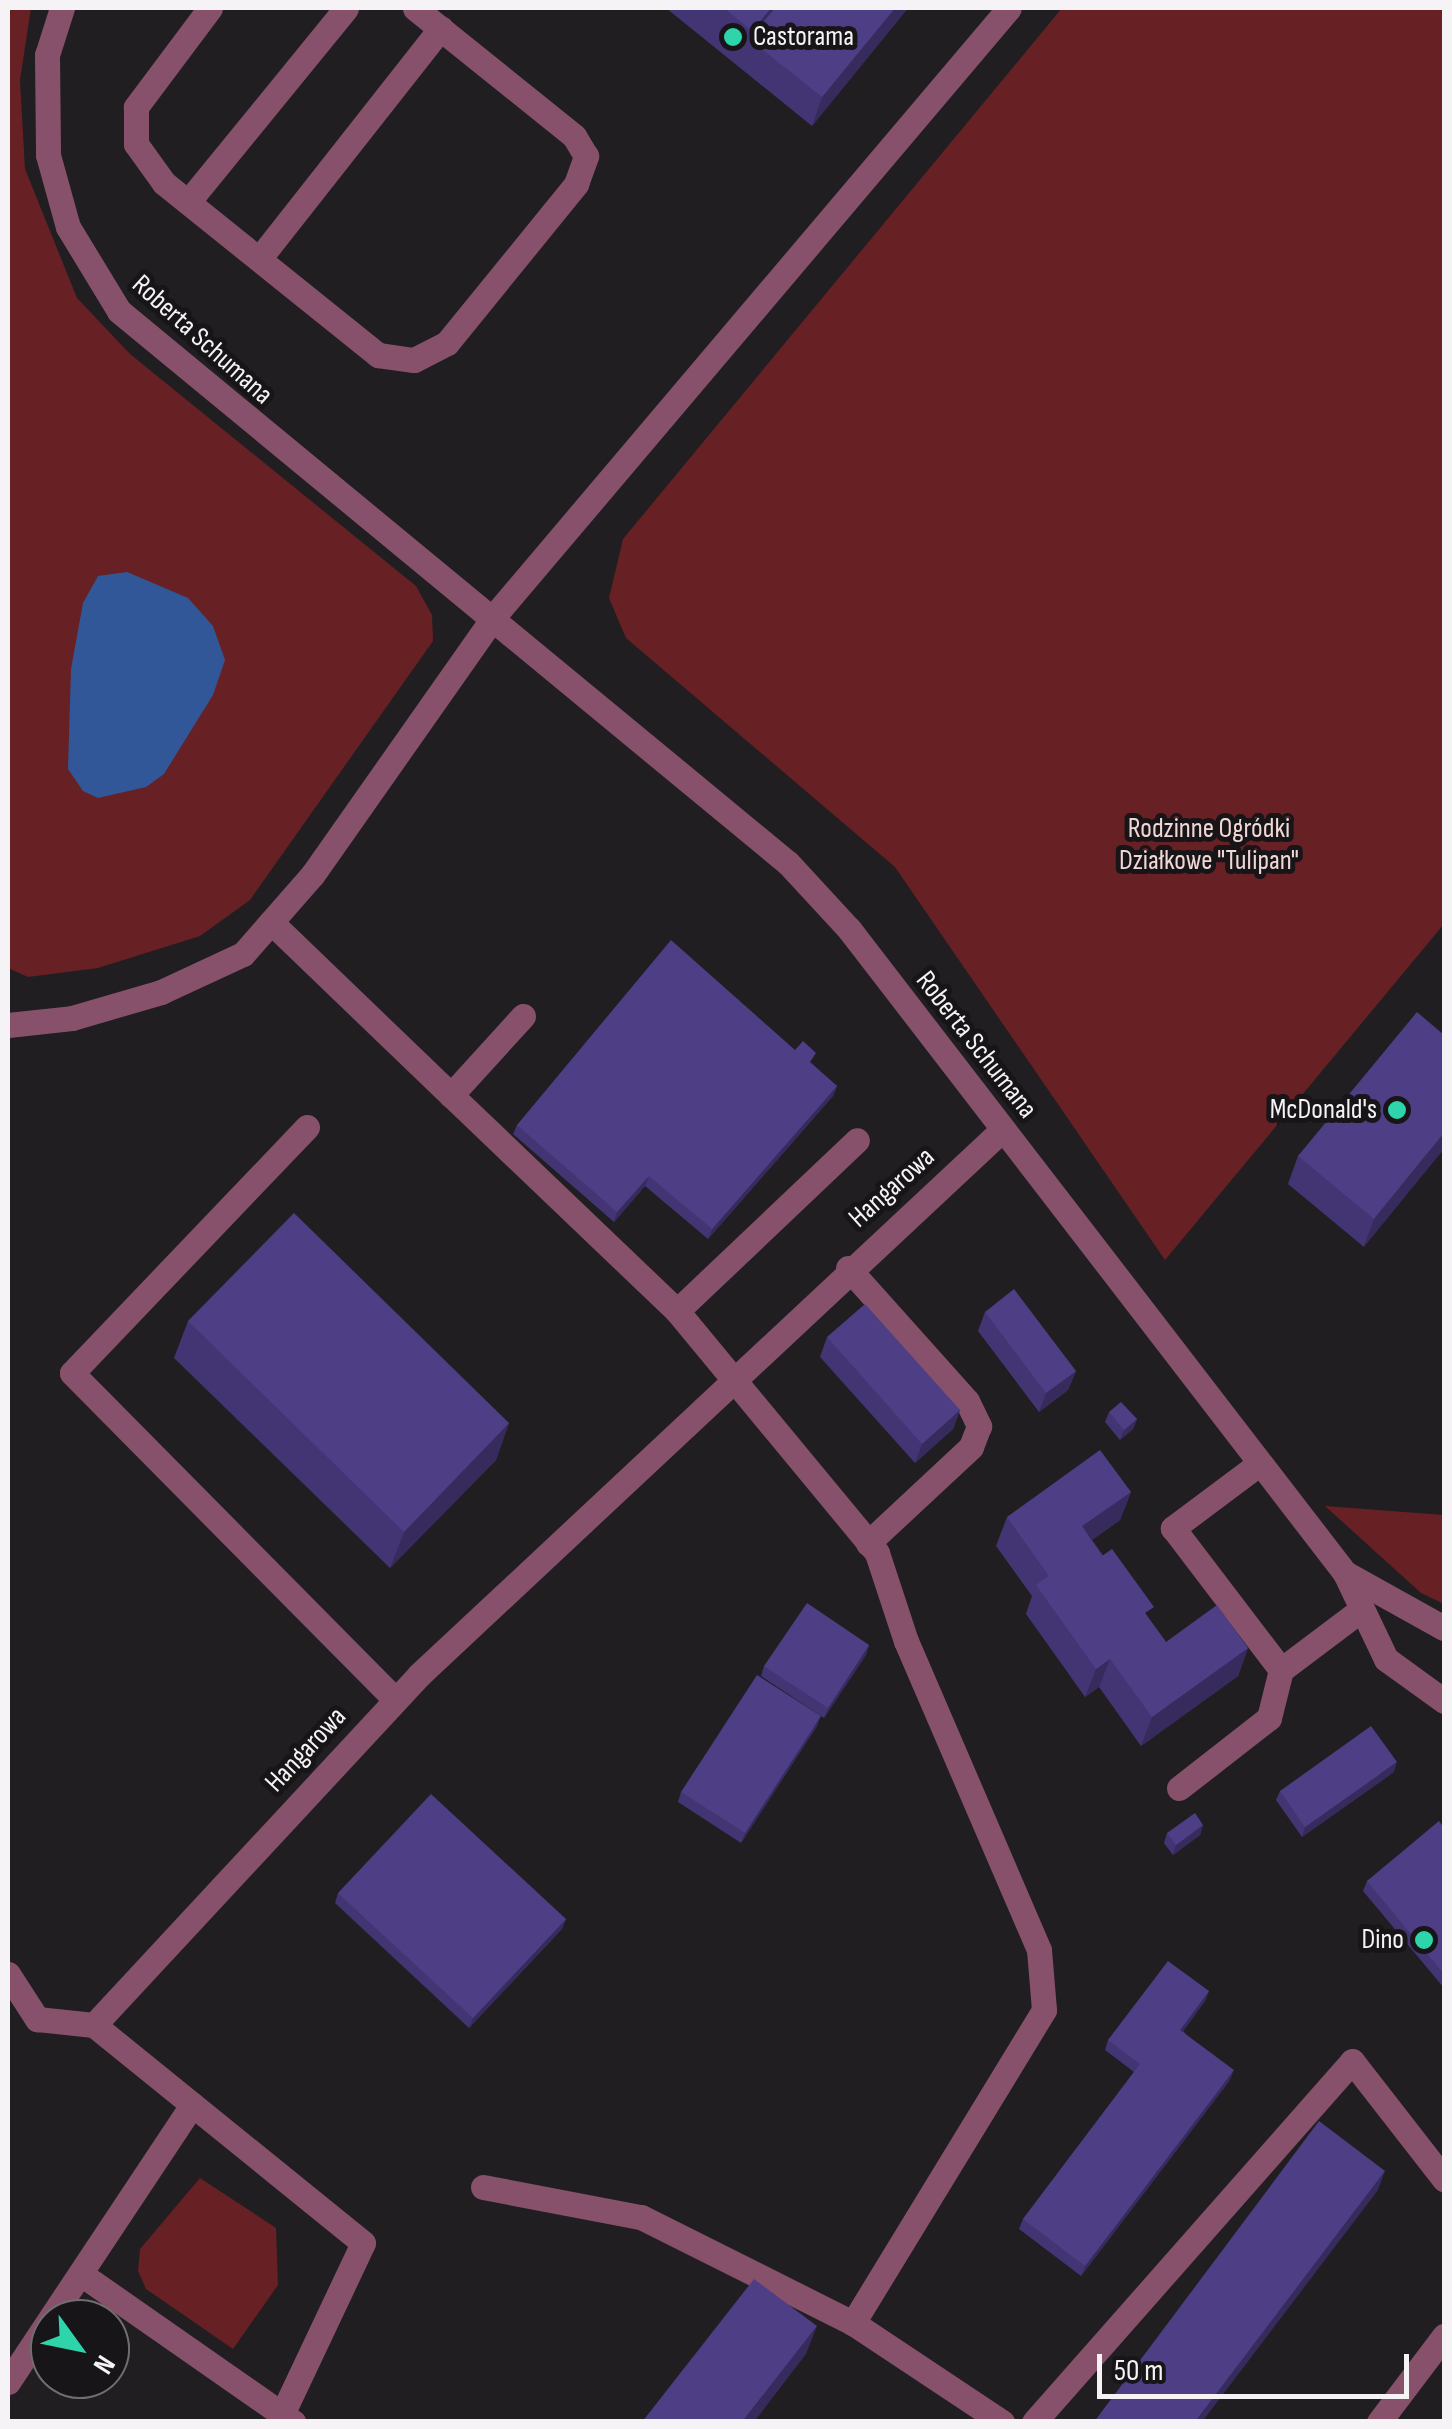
<!DOCTYPE html>
<html>
<head>
<meta charset="utf-8">
<style>
	body { margin:0 }
	#map { position:relative; width:1452px; height:2429px; overflow:hidden; background:#201e21; font-family:"Sofia Sans Condensed",sans-serif }
	div>[style] { position:absolute }
	.green>* { inset:0; background:#672024 }
	.water>* { inset:0; background:#315798 }
	.minor>* { height:25px; margin:-12.5px; padding:0 12.5px; transform-origin:12.5px; border-radius:12.5px; background:#87516b }
	.wall>* { inset:0; background:#433573 }
	.shaded-wall>* { inset:0; background:#372b5e }
	.building>* { inset:0; background:#4e3e86 }
	.dots>* { width:28px; height:28px; translate:-50% -50%; box-sizing:border-box; border:5px solid #171517; border-radius:50% }
	span { translate:-50% -50%; white-space:nowrap; text-align:center; line-height:1.15; -webkit-text-stroke:10px #171517; paint-order:stroke }
	.poi-label { font-size:28px; color:#f5f3f5 }
	.left { translate:0 -50%; text-align:left }
	.right { translate:-100% -50%; text-align:right }
	.street-label { font-size:28px; color:#f5f3f5 }
	.park-label { font-size:28px; color:#f1d7d5 }
	.frame { position:absolute; inset:0; border:10px solid #f5f3f5; pointer-events:none }
	.north { position:absolute; left:30px; top:2299px; width:100px; height:100px; box-sizing:border-box; background:#171517; border:2px solid #706e70; border-radius:50%; rotate:123deg; font-size:28px; font-weight:700; line-height:40px; text-align:center; color:#f5f3f5 }
	.north::after { content:''; display:block; margin:auto; width:35px; height:45px; background:#2ed4aa; clip-path:polygon(50% 0,100% 100%,50% 72%,0 100%) }
	.scale { position:absolute; left:1097px; top:2354px; width:312px; height:45px; box-sizing:border-box; border:5px solid #f5f3f5; border-top:0; padding-left:12px; font-size:30px; line-height:35px; white-space:nowrap; color:#f5f3f5; -webkit-text-stroke:8px #171517; paint-order:stroke }
</style>
</head>
<body>
<div id="map">
	<div class="green">
		<div style="clip-path:polygon(8px 8px,31px 8px,20px 80px,25px 169px,77px 298px,130px 354px,416px 586px,432px 615px,433px 641px,250px 900px,200px 936px,98px 968px,28px 977px,8px 968px)"></div>
		<div style="clip-path:polygon(1062px 8px,1444px 8px,1444px 924px,1165px 1260px,895px 867px,626px 638px,609px 598px,623px 539px)"></div>
		<div style="clip-path:polygon(1325px 1506px,1444px 1515px,1444px 1604px,1421px 1593px)"></div>
		<div style="clip-path:polygon(200px 2178px,276px 2228px,278px 2285px,233px 2349px,146px 2289px,138px 2271px,140px 2249px)"></div>
	</div>
	<div class="water">
		<div style="clip-path:polygon(127px 572px,188px 598px,213px 626px,225px 660px,213px 695px,164px 774px,146px 787px,98px 798px,83px 791px,68px 769px,71px 669px,83px 603px,98px 576px)"></div>
	</div>
	<div class="minor">
		<div style="left:62px;top:8px;width:49px;rotate:107.7deg"></div>
		<div style="left:47px;top:55px;width:100px;rotate:89.4deg"></div>
		<div style="left:48px;top:155px;width:75px;rotate:74.5deg"></div>
		<div style="left:68px;top:227px;width:98px;rotate:58.7deg"></div>
		<div style="left:119px;top:311px;width:867px;rotate:39.53deg"></div>
		<div style="left:788px;top:863px;width:90px;rotate:47.3deg"></div>
		<div style="left:849px;top:929px;width:813px;rotate:52.4deg"></div>
		<div style="left:1345px;top:1573px;width:95px;rotate:64.5deg"></div>
		<div style="left:1386px;top:1659px;width:72px;rotate:35.9deg"></div>
		<div style="left:210px;top:8px;width:124px;rotate:126.8deg"></div>
		<div style="left:136px;top:107px;width:37px;rotate:90deg"></div>
		<div style="left:136px;top:144px;width:48px;rotate:54.3deg"></div>
		<div style="left:164px;top:183px;width:275px;rotate:38.8deg"></div>
		<div style="left:378px;top:355px;width:36px;rotate:8deg"></div>
		<div style="left:414px;top:360px;width:37px;rotate:-27deg"></div>
		<div style="left:447px;top:343px;width:205px;rotate:-50.9deg"></div>
		<div style="left:576px;top:184px;width:30px;rotate:-70deg"></div>
		<div style="left:586px;top:156px;width:23px;rotate:-121deg"></div>
		<div style="left:574px;top:136px;width:204px;rotate:-141.2deg"></div>
		<div style="left:188px;top:202px;width:250px;rotate:-50.8deg"></div>
		<div style="left:259px;top:259px;width:294px;rotate:-51.8deg"></div>
		<div style="left:271px;top:922px;width:250px;rotate:43.9deg"></div>
		<div style="left:523px;top:1016px;width:107px;rotate:132.3deg"></div>
		<div style="left:451px;top:1095px;width:313px;rotate:43.7deg"></div>
		<div style="left:677px;top:1311px;width:314px;rotate:50.4deg"></div>
		<div style="left:877px;top:1553px;width:93px;rotate:71.8deg"></div>
		<div style="left:906px;top:1641px;width:336px;rotate:66.7deg"></div>
		<div style="left:1039px;top:1950px;width:60px;rotate:85.2deg"></div>
		<div style="left:1044px;top:2010px;width:367px;rotate:121.4deg"></div>
		<div style="left:8px;top:1025px;width:64px;rotate:-6.2deg"></div>
		<div style="left:72px;top:1018px;width:93px;rotate:-16.3deg"></div>
		<div style="left:161px;top:992px;width:90px;rotate:-24.9deg"></div>
		<div style="left:243px;top:954px;width:106px;rotate:-48.8deg"></div>
		<div style="left:313px;top:874px;width:317px;rotate:-54.9deg"></div>
		<div style="left:495px;top:615px;width:795px;rotate:-49.74deg"></div>
		<div style="left:307px;top:1127px;width:340px;rotate:133.7deg"></div>
		<div style="left:72px;top:1373px;width:459px;rotate:45.3deg"></div>
		<div style="left:848px;top:1268px;width:178px;rotate:48.2deg"></div>
		<div style="left:967px;top:1401px;width:28px;rotate:64deg"></div>
		<div style="left:979px;top:1426px;width:22px;rotate:111deg"></div>
		<div style="left:971px;top:1447px;width:141px;rotate:137deg"></div>
		<div style="left:677px;top:1311px;width:248px;rotate:-43.5deg"></div>
		<div style="left:1256px;top:1466px;width:104px;rotate:143.2deg"></div>
		<div style="left:1173px;top:1528px;width:178px;rotate:52.7deg"></div>
		<div style="left:1345px;top:1573px;width:113px;rotate:29.1deg"></div>
		<div style="left:1179px;top:1788px;width:114px;rotate:-37.9deg"></div>
		<div style="left:1269px;top:1718px;width:49px;rotate:-76deg"></div>
		<div style="left:1281px;top:1670px;width:101px;rotate:-37deg"></div>
		<div style="left:8px;top:1974px;width:54px;rotate:57.2deg"></div>
		<div style="left:37px;top:2019px;width:57px;rotate:6deg"></div>
		<div style="left:94px;top:2025px;width:478px;rotate:-47.1deg"></div>
		<div style="left:419px;top:1675px;width:799px;rotate:-43.07deg"></div>
		<div style="left:94px;top:2025px;width:346px;rotate:39deg"></div>
		<div style="left:363px;top:2243px;width:189px;rotate:115.3deg"></div>
		<div style="left:483px;top:2187px;width:161px;rotate:10.8deg"></div>
		<div style="left:641px;top:2217px;width:237px;rotate:26.6deg"></div>
		<div style="left:853px;top:2323px;width:179px;rotate:33.6deg"></div>
		<div style="left:81px;top:2274px;width:259px;rotate:34.9deg"></div>
		<div style="left:8px;top:2382px;width:333px;rotate:-56.4deg"></div>
		<div style="left:1034px;top:2422px;width:481px;rotate:-48.6deg"></div>
		<div style="left:1352px;top:2061px;width:150px;rotate:52.1deg"></div>
		<div style="left:1379px;top:2422px;width:108px;rotate:-52.9deg"></div>
	</div>
	<div class="wall">
		<div style="clip-path:polygon(666px 8px,908px 8px,812px 126px)"></div>
		<div style="clip-path:polygon(1444px 1035px,1364px 1247px,1288px 1184px,1298px 1156px)"></div>
		<div style="clip-path:polygon(812px 1064px,837px 1086px,833px 1096px,708px 1239px,645px 1186px,614px 1222px,513px 1134px,517px 1125px)"></div>
		<div style="clip-path:polygon(985px 1312px,1076px 1371px,1068px 1390px,1039px 1412px,978px 1331px)"></div>
		<div style="clip-path:polygon(188px 1321px,509px 1423px,496px 1460px,390px 1568px,174px 1358px)"></div>
		<div style="clip-path:polygon(827px 1337px,960px 1410px,953px 1429px,915px 1463px,820px 1357px)"></div>
		<div style="clip-path:polygon(1109px 1412px,1137px 1419px,1133px 1429px,1120px 1440px,1105px 1422px)"></div>
		<div style="clip-path:polygon(1131px 1492px,1120px 1520px,1092px 1540px,1166px 1642px,1248px 1648px,1238px 1676px,1141px 1746px,1099px 1687px,1085px 1697px,1026px 1614px,1032px 1596px,996px 1546px,1007px 1517px)"></div>
		<div style="clip-path:polygon(869px 1645px,866px 1655px,824px 1718px,761px 1676px,764px 1666px)"></div>
		<div style="clip-path:polygon(817px 1726px,741px 1843px,678px 1802px,681px 1792px)"></div>
		<div style="clip-path:polygon(1394px 1772px,1302px 1837px,1276px 1800px,1280px 1791px)"></div>
		<div style="clip-path:polygon(1203px 1825px,1200px 1835px,1173px 1855px,1164px 1843px,1167px 1833px)"></div>
		<div style="clip-path:polygon(1444px 1828px,1444px 1988px,1363px 1891px,1367px 1881px)"></div>
		<div style="clip-path:polygon(338px 1893px,566px 1919px,562px 1929px,469px 2028px,335px 1903px)"></div>
		<div style="clip-path:polygon(1209px 1991px,1205px 2001px,1183px 2031px,1230px 2080px,1081px 2276px,1019px 2229px,1023px 2219px,1134px 2072px,1105px 2050px,1108px 2040px)"></div>
	</div>
	<div class="shaded-wall">
		<div style="clip-path:polygon(771px 8px,788px 8px,749px 39px,752px 31px)"></div>
		<div style="clip-path:polygon(895px 8px,908px 8px,812px 126px,822px 97px)"></div>
		<div style="clip-path:polygon(837px 1086px,833px 1096px,708px 1239px,712px 1229px)"></div>
		<div style="clip-path:polygon(1444px 1133px,1444px 1149px,1364px 1247px,1374px 1219px)"></div>
		<div style="clip-path:polygon(649px 1176px,645px 1186px,614px 1222px,617px 1212px)"></div>
		<div style="clip-path:polygon(1076px 1371px,1068px 1390px,1039px 1412px,1046px 1393px)"></div>
		<div style="clip-path:polygon(960px 1410px,953px 1429px,915px 1463px,922px 1444px)"></div>
		<div style="clip-path:polygon(1137px 1419px,1133px 1429px,1120px 1440px,1124px 1430px)"></div>
		<div style="clip-path:polygon(509px 1423px,496px 1460px,390px 1568px,404px 1532px)"></div>
		<div style="clip-path:polygon(1131px 1492px,1120px 1520px,1071px 1555px,1082px 1526px)"></div>
		<div style="clip-path:polygon(869px 1645px,866px 1655px,824px 1718px,828px 1708px)"></div>
		<div style="clip-path:polygon(1248px 1648px,1238px 1676px,1141px 1746px,1152px 1717px)"></div>
		<div style="clip-path:polygon(1110px 1659px,1099px 1687px,1085px 1697px,1096px 1669px)"></div>
		<div style="clip-path:polygon(821px 1716px,817px 1726px,741px 1843px,745px 1833px)"></div>
		<div style="clip-path:polygon(1397px 1762px,1394px 1772px,1302px 1837px,1305px 1827px)"></div>
		<div style="clip-path:polygon(1203px 1825px,1200px 1835px,1173px 1855px,1176px 1845px)"></div>
		<div style="clip-path:polygon(566px 1919px,562px 1929px,469px 2028px,473px 2018px)"></div>
		<div style="clip-path:polygon(1209px 1991px,1205px 2001px,1177px 2040px,1180px 2030px)"></div>
		<div style="clip-path:polygon(1234px 2070px,1230px 2080px,1081px 2276px,1085px 2266px)"></div>
		<div style="clip-path:polygon(1385px 2171px,1378px 2190px,1202px 2422px,1195px 2422px)"></div>
		<div style="clip-path:polygon(817px 2326px,806px 2354px,754px 2422px,742px 2422px)"></div>
	</div>
	<div class="building">
		<div style="clip-path:polygon(724px 8px,771px 8px,752px 31px)"></div>
		<div style="clip-path:polygon(775px 8px,895px 8px,822px 97px,749px 39px)"></div>
		<div style="clip-path:polygon(671px 940px,795px 1050px,803px 1041px,816px 1053px,810px 1062px,837px 1086px,712px 1229px,649px 1176px,617px 1212px,517px 1125px)"></div>
		<div style="clip-path:polygon(1417px 1012px,1444px 1035px,1444px 1133px,1374px 1219px,1298px 1156px)"></div>
		<div style="clip-path:polygon(294px 1213px,509px 1423px,404px 1532px,188px 1321px)"></div>
		<div style="clip-path:polygon(1014px 1289px,1076px 1371px,1046px 1393px,985px 1312px)"></div>
		<div style="clip-path:polygon(865px 1304px,960px 1410px,922px 1444px,827px 1337px)"></div>
		<div style="clip-path:polygon(1121px 1402px,1137px 1419px,1124px 1430px,1109px 1412px)"></div>
		<div style="clip-path:polygon(1100px 1450px,1131px 1492px,1082px 1526px,1102px 1556px,1112px 1549px,1154px 1607px,1145px 1613px,1166px 1642px,1217px 1605px,1248px 1648px,1152px 1717px,1110px 1659px,1096px 1669px,1036px 1585px,1049px 1576px,1007px 1517px)"></div>
		<div style="clip-path:polygon(807px 1603px,869px 1645px,828px 1708px,764px 1666px)"></div>
		<div style="clip-path:polygon(757px 1675px,821px 1716px,745px 1833px,681px 1792px)"></div>
		<div style="clip-path:polygon(1371px 1726px,1397px 1762px,1305px 1827px,1280px 1791px)"></div>
		<div style="clip-path:polygon(431px 1794px,566px 1919px,473px 2018px,338px 1893px)"></div>
		<div style="clip-path:polygon(1195px 1813px,1203px 1825px,1176px 1845px,1167px 1833px)"></div>
		<div style="clip-path:polygon(1439px 1821px,1444px 1828px,1444px 1974px,1367px 1881px)"></div>
		<div style="clip-path:polygon(1168px 1961px,1209px 1991px,1180px 2030px,1234px 2070px,1085px 2266px,1023px 2219px,1140px 2064px,1108px 2040px)"></div>
		<div style="clip-path:polygon(1319px 2121px,1385px 2171px,1195px 2422px,1094px 2422px)"></div>
		<div style="clip-path:polygon(754px 2279px,817px 2326px,742px 2422px,642px 2422px)"></div>
	</div>
	<div class="dots">
		<div style="left:733px;top:37px;background:#2ed4aa"></div>
		<div style="left:1397px;top:1110px;background:#2ed4aa"></div>
		<div style="left:1424px;top:1940px;background:#2ed4aa"></div>
	</div>
	<div class="poi-label">
		<span class="left" style="left:753px;top:37px">Castorama</span>
		<span class="right" style="left:1377px;top:1110px">McDonald's</span>
		<span class="right" style="left:1404px;top:1940px">Dino</span>
	</div>
	<div class="street-label">
		<span style="left:202px;top:340px;rotate:42deg">Roberta Schumana</span>
		<span style="left:976px;top:1045px;rotate:52deg">Roberta Schumana</span>
		<span style="left:892px;top:1188px;rotate:-42deg">Hangarowa</span>
		<span style="left:306px;top:1750px;rotate:-47deg">Hangarowa</span>
	</div>
	<div class="park-label">
		<span style="left:1209px;top:845px">Rodzinne Ogródki<br>Działkowe "Tulipan"</span>
	</div>
	<div class="frame"></div>
	<div class="north">N</div>
	<div class="scale">50 m</div>
</div>
</body>
</html>
